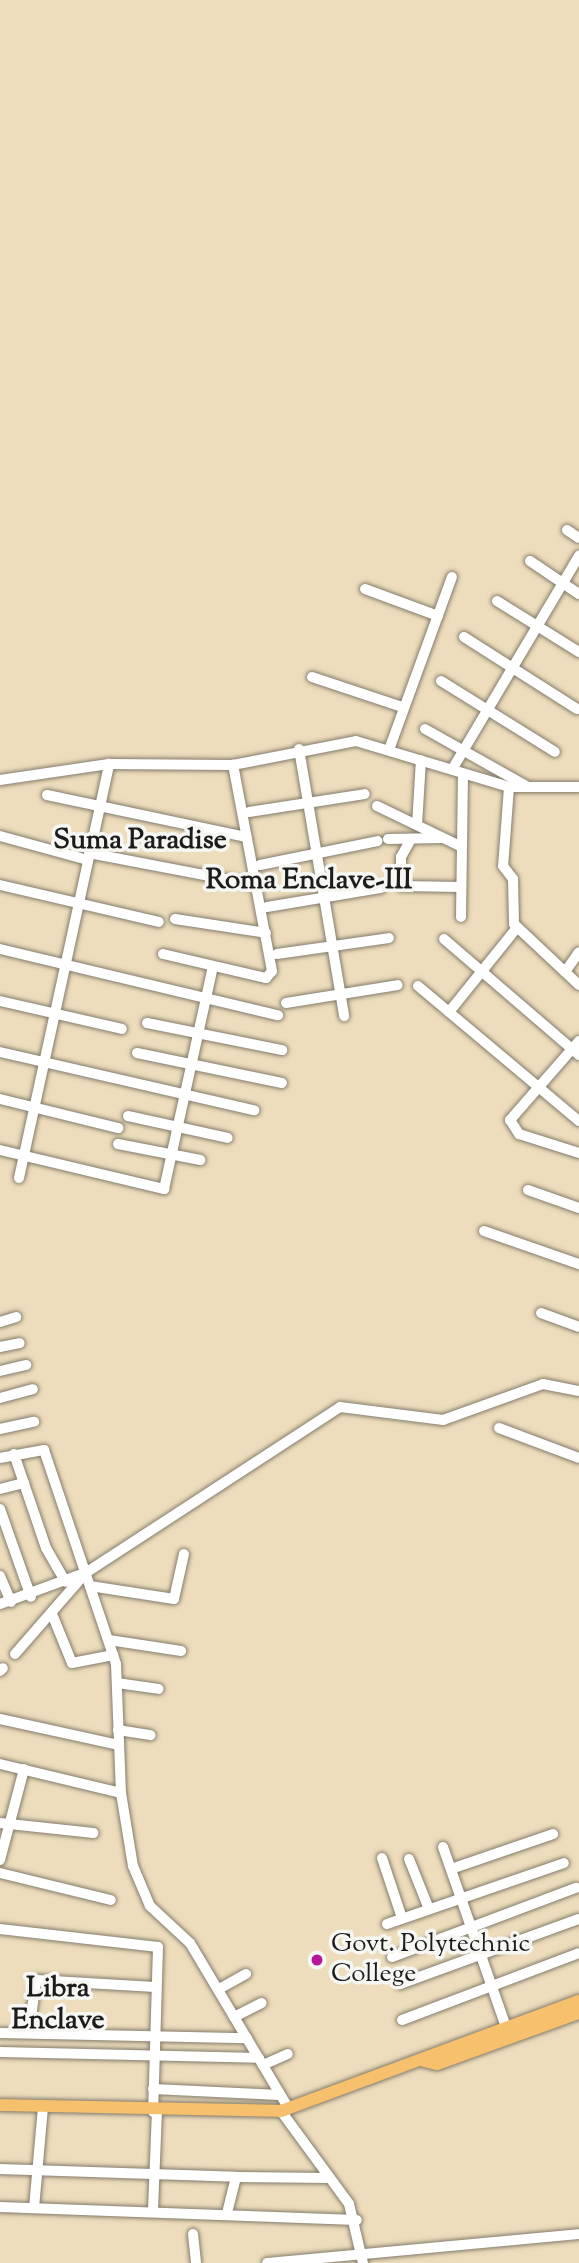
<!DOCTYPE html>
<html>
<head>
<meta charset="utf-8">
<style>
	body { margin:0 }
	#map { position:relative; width:579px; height:2263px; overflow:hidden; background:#edddbc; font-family:"Sorts Mill Goudy",serif }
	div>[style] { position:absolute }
	.roads { filter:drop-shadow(0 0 2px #847c6c) drop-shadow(0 0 2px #847c6c) }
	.minor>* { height:10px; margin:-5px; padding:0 5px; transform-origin:5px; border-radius:5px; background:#fff }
	.major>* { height:12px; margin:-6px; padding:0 6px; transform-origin:6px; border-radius:6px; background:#f7c06c }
	.dots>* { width:19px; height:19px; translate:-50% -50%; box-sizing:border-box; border:4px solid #f6f6f2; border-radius:50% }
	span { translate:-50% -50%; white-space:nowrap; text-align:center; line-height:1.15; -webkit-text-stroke:7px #f6f6f2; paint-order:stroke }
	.poi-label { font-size:26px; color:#1c1c1c }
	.left { translate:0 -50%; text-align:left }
	.neighbourhood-label { font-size:28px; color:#1c1c1c; font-weight:700 }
</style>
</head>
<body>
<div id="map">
	<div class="roads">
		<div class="minor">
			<div style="left:567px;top:530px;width:14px;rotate:34deg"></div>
			<div style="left:530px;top:561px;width:59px;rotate:34deg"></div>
			<div style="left:365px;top:589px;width:78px;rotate:20.3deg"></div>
			<div style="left:497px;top:601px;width:97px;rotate:31.9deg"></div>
			<div style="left:464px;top:637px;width:134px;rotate:32.5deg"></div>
			<div style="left:312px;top:677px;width:95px;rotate:18.4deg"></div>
			<div style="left:441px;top:681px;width:134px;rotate:31.9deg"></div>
			<div style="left:425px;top:729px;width:118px;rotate:29.4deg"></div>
			<div style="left:390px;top:747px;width:181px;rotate:-70deg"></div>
			<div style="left:299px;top:749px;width:271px;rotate:80.4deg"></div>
			<div style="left:453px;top:768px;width:247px;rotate:-59.3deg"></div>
			<div style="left:0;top:780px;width:110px;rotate:-8.4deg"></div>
			<div style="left:109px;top:764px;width:124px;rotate:0.5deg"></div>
			<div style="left:233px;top:765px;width:125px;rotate:-11deg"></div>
			<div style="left:356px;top:741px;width:160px;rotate:16.7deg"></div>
			<div style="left:509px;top:787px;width:70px"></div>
			<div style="left:509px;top:787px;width:79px;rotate:94.3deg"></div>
			<div style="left:503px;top:866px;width:16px;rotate:52deg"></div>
			<div style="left:513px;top:879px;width:45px;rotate:88.7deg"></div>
			<div style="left:514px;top:924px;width:89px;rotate:43.2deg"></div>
			<div style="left:47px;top:795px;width:204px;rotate:11.9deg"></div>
			<div style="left:377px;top:806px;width:92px;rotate:25.7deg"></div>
			<div style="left:249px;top:812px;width:117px;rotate:-8.8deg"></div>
			<div style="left:417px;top:825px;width:65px;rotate:-86.5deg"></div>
			<div style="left:0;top:836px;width:91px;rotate:15.3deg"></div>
			<div style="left:388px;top:839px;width:53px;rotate:-1.1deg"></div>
			<div style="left:411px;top:839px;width:21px;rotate:119deg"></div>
			<div style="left:401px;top:857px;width:29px;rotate:90deg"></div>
			<div style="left:401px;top:886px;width:59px;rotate:1deg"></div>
			<div style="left:89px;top:853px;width:171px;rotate:10.8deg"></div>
			<div style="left:260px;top:865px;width:120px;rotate:-11.5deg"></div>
			<div style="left:0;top:885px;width:163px;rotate:13.1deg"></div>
			<div style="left:267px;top:907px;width:116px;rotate:-9.5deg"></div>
			<div style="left:461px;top:917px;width:143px;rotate:-89.2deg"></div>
			<div style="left:175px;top:919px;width:92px;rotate:8.7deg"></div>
			<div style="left:444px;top:939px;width:178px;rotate:40.7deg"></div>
			<div style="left:0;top:949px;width:286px;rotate:13.4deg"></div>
			<div style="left:163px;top:954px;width:106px;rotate:13.1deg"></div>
			<div style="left:266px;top:978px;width:9px;rotate:-49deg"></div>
			<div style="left:272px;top:971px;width:210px;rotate:-100.7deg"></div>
			<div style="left:277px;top:954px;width:113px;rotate:-8.1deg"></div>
			<div style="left:565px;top:972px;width:24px;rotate:-55deg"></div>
			<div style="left:418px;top:986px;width:210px;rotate:40deg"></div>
			<div style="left:0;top:1001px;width:125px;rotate:12.9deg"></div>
			<div style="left:286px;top:1003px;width:113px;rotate:-9.1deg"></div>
			<div style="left:449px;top:1012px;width:107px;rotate:-51.1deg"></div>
			<div style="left:147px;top:1023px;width:138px;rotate:11.3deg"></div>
			<div style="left:579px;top:1041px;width:105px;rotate:131.1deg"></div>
			<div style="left:510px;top:1120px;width:17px;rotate:57deg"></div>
			<div style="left:519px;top:1134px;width:63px;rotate:17.6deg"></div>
			<div style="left:0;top:1052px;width:261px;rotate:12.9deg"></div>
			<div style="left:137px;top:1053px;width:148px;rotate:11.7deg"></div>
			<div style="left:0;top:1099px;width:122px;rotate:13.8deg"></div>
			<div style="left:128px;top:1116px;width:102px;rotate:12.4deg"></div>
			<div style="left:118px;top:1144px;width:84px;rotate:11deg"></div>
			<div style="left:0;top:1150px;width:169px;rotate:13.4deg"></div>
			<div style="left:164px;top:1189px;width:228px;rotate:-77.6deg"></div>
			<div style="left:19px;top:1178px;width:424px;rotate:-77.7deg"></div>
			<div style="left:528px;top:1190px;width:54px;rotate:19.4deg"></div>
			<div style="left:484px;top:1231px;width:101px;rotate:19.2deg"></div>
			<div style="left:541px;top:1313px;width:40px;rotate:20.2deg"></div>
			<div style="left:0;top:1322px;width:17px;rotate:-17deg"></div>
			<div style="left:0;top:1347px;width:20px;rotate:-11deg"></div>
			<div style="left:0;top:1371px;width:27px;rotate:-13deg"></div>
			<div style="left:0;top:1398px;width:34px;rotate:-15deg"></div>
			<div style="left:499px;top:1428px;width:85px;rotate:20.6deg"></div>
			<div style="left:0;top:1429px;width:35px;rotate:-12deg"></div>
			<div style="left:14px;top:1454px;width:99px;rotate:71.2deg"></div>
			<div style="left:46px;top:1548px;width:39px;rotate:60deg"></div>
			<div style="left:0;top:1458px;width:45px;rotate:-10.3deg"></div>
			<div style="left:44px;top:1450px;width:226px;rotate:71.4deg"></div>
			<div style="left:116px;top:1664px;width:129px;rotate:87.8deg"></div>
			<div style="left:121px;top:1793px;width:74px;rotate:80.7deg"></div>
			<div style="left:133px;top:1866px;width:43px;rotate:67deg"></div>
			<div style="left:150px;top:1906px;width:54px;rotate:42.8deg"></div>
			<div style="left:190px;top:1943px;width:193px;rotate:59.2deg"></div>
			<div style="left:0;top:1489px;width:25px;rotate:-14deg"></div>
			<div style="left:0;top:1509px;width:93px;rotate:70.6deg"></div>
			<div style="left:0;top:1576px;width:28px;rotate:67deg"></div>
			<div style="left:90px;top:1586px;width:85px;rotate:8.8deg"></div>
			<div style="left:174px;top:1599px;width:46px;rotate:-77.5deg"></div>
			<div style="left:0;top:1604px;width:93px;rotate:-20.2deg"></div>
			<div style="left:87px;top:1572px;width:302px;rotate:-33.1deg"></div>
			<div style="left:340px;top:1407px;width:104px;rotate:7.2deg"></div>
			<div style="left:443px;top:1420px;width:106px;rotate:-19.8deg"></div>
			<div style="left:543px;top:1384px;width:37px;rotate:11deg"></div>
			<div style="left:52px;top:1614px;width:53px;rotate:67.8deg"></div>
			<div style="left:72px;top:1663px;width:42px;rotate:-11deg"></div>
			<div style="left:109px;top:1640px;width:73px;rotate:8.7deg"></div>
			<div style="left:15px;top:1654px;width:105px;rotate:-48.9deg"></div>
			<div style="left:0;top:1671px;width:4px;rotate:-45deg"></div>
			<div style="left:117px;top:1683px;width:42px;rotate:8.1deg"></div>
			<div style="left:0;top:1719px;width:121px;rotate:12.4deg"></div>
			<div style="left:118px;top:1730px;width:33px;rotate:9deg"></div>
			<div style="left:0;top:1764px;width:124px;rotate:13.5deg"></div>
			<div style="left:0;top:1823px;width:94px;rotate:6.1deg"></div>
			<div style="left:443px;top:1847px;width:191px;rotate:70.7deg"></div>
			<div style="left:382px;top:1858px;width:63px;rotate:71.6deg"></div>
			<div style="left:409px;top:1859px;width:54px;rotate:68.2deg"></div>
			<div style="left:0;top:1860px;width:94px;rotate:-75.2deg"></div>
			<div style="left:451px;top:1869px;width:108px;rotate:-18.9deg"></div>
			<div style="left:0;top:1873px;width:114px;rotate:13.7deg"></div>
			<div style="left:387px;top:1924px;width:187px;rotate:-19deg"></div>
			<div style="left:0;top:1929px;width:159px;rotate:6.5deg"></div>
			<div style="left:158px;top:1947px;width:165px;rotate:91.7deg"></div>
			<div style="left:392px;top:1957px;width:197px;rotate:-20.6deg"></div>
			<div style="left:400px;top:1984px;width:190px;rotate:-20deg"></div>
			<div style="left:219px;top:1989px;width:31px;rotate:-29deg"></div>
			<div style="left:234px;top:2017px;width:31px;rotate:-27deg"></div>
			<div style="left:402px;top:2020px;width:189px;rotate:-20.7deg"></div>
			<div style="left:29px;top:2032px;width:52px;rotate:-82.3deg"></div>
			<div style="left:36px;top:1980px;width:119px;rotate:3.4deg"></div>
			<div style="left:0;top:2033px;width:247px;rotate:1.2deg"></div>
			<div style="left:0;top:2052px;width:259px;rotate:1.3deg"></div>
			<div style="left:263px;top:2065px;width:27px;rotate:-24deg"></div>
			<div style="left:153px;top:2089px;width:127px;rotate:2.7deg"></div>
			<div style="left:281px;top:2111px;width:115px;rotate:53.8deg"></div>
			<div style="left:349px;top:2204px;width:61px;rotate:76.7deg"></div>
			<div style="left:0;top:2169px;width:236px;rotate:1.9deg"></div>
			<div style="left:236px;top:2177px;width:38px;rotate:104deg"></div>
			<div style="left:236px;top:2177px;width:94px;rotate:0.6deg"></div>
			<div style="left:0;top:2207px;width:357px;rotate:2.1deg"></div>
			<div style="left:34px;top:2208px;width:101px;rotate:-84.9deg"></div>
			<div style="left:153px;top:2210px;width:98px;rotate:-87.7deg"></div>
			<div style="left:193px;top:2234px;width:29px;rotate:84deg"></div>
			<div style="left:267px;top:2263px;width:313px;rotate:-5.3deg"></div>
		</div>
		<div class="major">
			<div style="left:424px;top:2061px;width:13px;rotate:13deg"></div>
			<div style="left:437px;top:2064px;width:151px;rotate:-19.8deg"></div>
			<div style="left:0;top:2105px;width:281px;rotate:1.2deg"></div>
			<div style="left:281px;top:2111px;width:318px;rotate:-20.3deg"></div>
		</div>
	</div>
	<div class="dots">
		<div style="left:317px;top:1960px;background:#b5179e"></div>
	</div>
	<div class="poi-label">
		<span class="left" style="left:331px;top:1960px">Govt. Polytechnic<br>College</span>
	</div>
	<div class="neighbourhood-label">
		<span style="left:140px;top:841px">Suma Paradise</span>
		<span style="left:309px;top:881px">Roma Enclave-III</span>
		<span style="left:58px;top:2005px">Libra<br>Enclave</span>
	</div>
</div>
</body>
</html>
